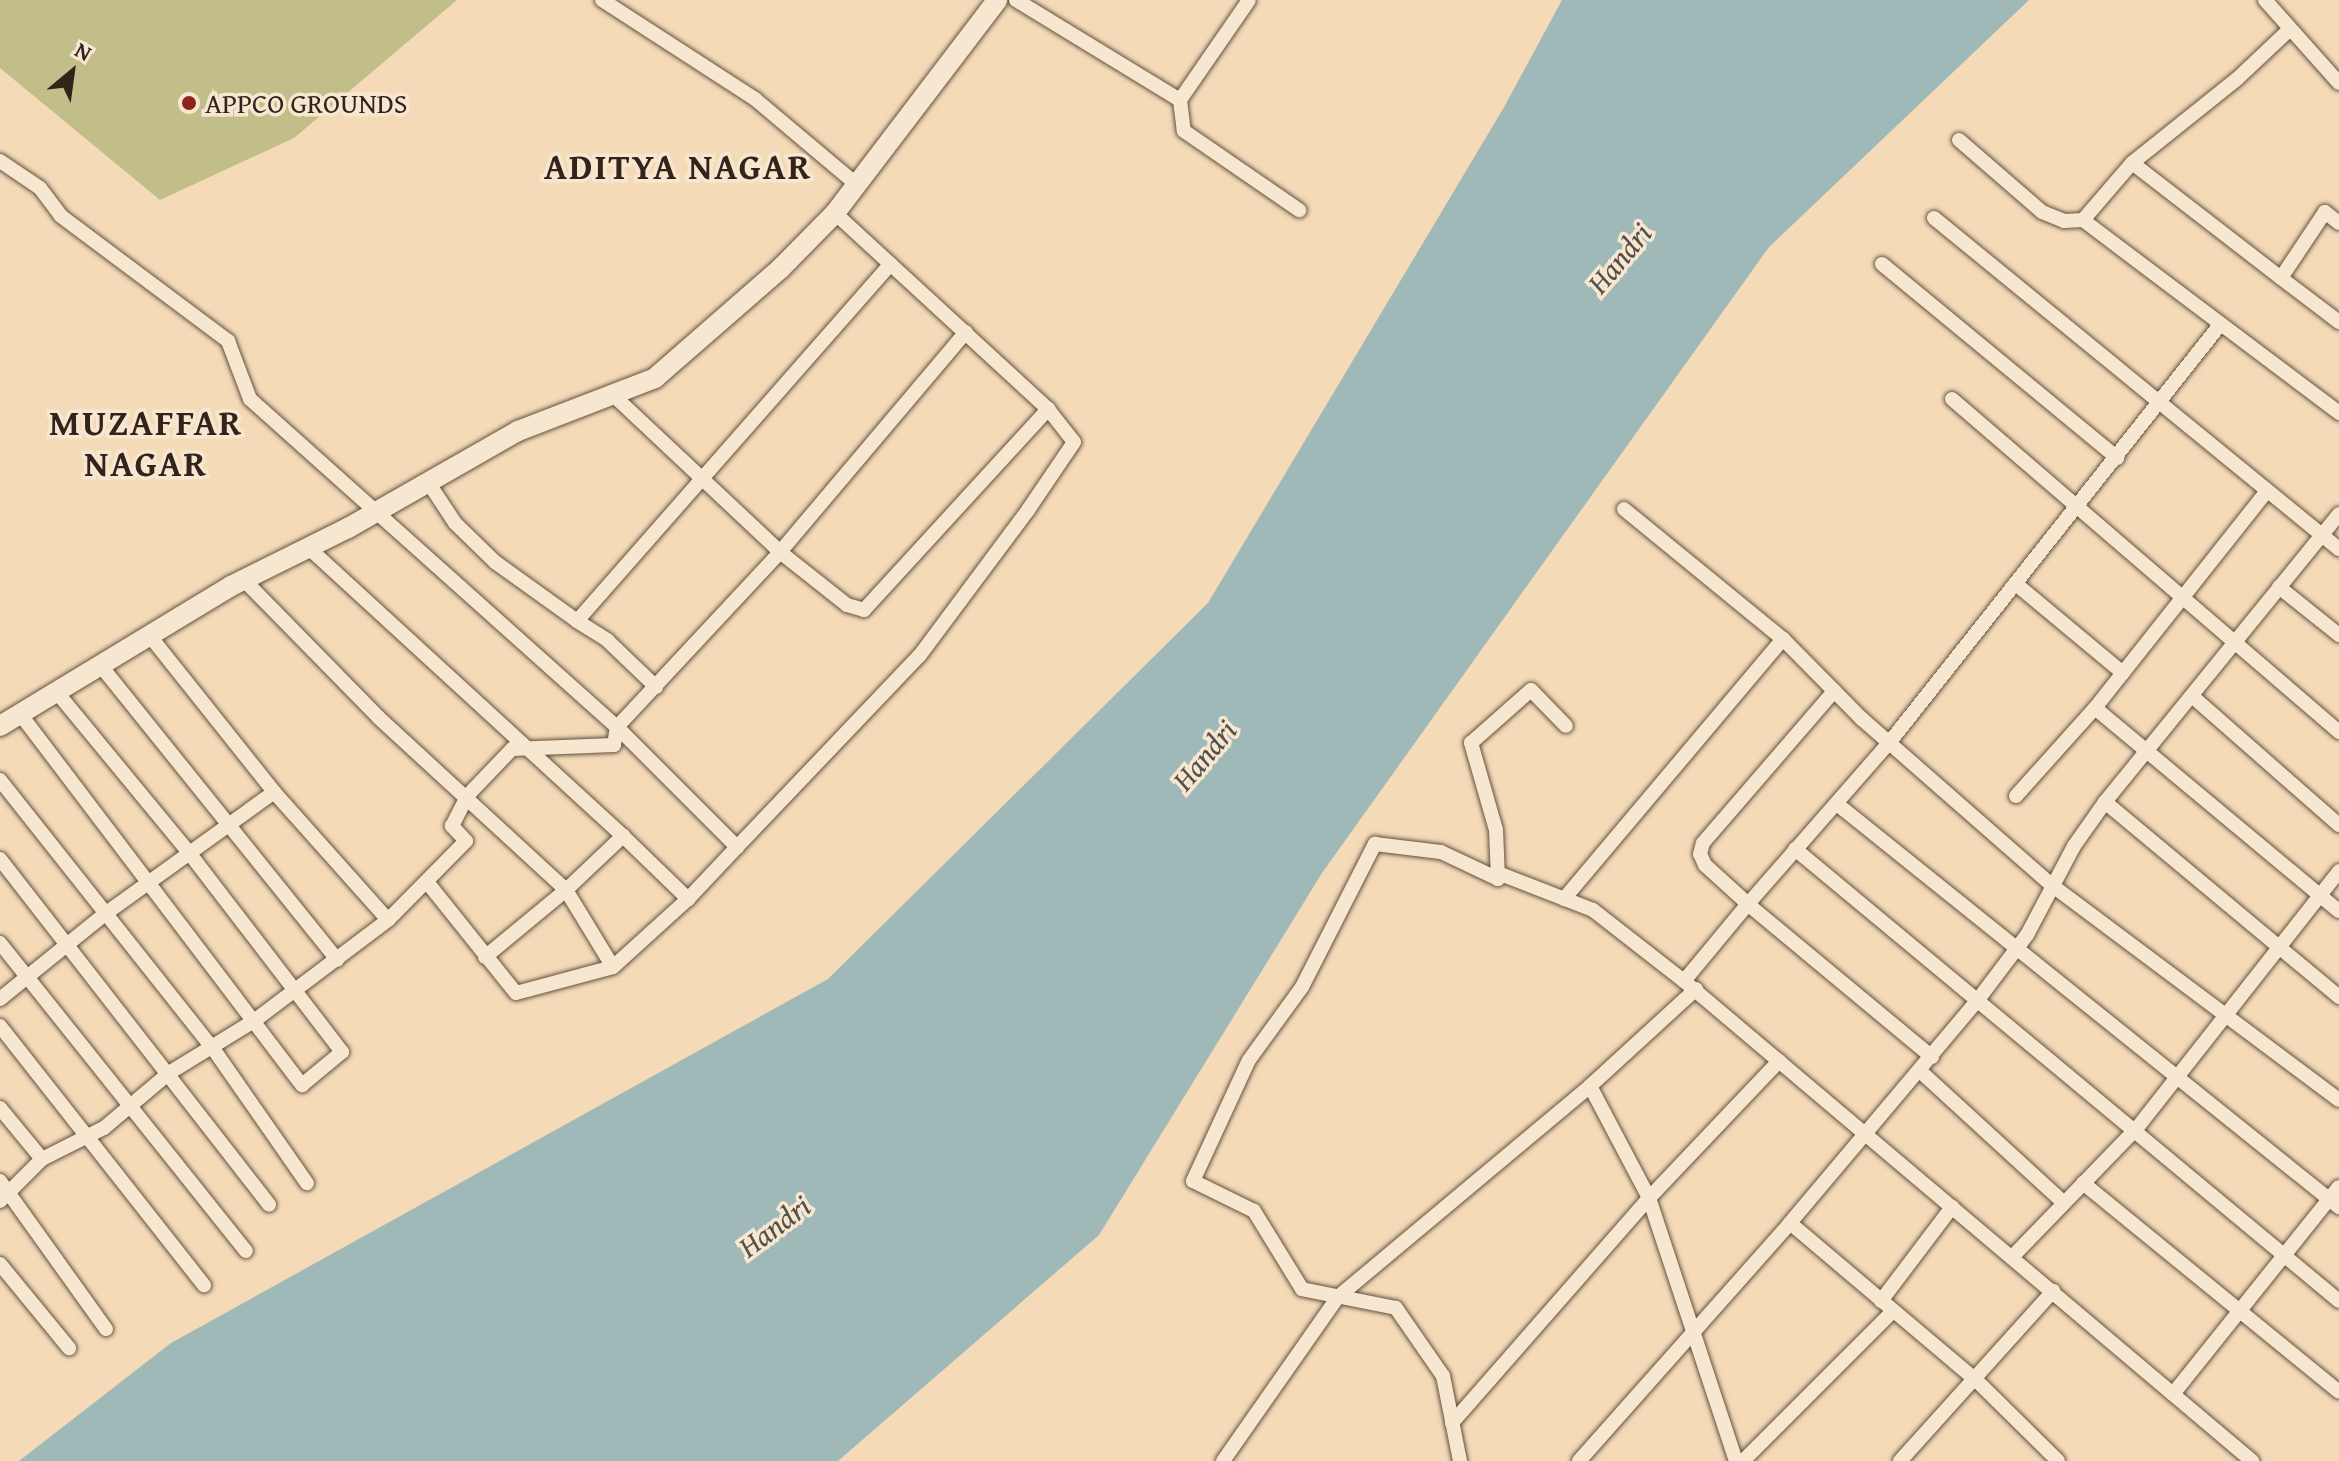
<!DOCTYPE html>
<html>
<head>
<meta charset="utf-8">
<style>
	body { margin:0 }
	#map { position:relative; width:2339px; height:1461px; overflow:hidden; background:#f4dab6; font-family:"Gentium Book Plus",serif }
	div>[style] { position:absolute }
	.green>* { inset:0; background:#c1be8a }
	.water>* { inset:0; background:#9fb8b8 }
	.roads { filter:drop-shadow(0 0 2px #635141) drop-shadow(0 0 2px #635141) }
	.street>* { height:14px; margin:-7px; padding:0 7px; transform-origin:7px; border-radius:7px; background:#f8e7d0 }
	.secondary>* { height:20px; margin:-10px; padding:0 10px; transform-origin:10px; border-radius:10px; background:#f8e7d0 }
	.dots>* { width:22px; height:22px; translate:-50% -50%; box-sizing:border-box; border:4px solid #f8e7d0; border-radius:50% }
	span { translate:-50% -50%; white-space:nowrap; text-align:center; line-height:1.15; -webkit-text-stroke:7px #f8e7d0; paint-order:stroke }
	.poi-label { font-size:28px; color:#33231a }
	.left { translate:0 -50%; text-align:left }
	.water-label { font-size:30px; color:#535049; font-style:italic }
	.district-label { font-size:36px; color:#33231a; font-weight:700; letter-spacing:2px }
	.north { position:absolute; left:32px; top:32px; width:80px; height:80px; -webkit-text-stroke:6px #f8e7d0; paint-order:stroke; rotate:29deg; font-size:22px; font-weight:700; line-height:32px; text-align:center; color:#33231a }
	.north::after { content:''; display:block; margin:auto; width:28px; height:36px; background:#33231a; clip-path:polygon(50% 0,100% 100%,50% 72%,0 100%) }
</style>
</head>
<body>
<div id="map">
	<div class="green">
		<div style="clip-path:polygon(0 0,457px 0,294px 138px,160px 200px,0 68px)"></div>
	</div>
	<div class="water">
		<div style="clip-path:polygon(1562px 0,2029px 0,1769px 247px,1322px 873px,1099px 1235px,838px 1461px,19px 1461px,171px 1343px,828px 979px,1208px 603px,1503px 109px)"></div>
	</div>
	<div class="roads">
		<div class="street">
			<div style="left:602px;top:0;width:182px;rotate:32.9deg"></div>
			<div style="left:755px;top:99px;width:133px;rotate:40.1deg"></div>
			<div style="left:1016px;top:0;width:192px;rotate:31.4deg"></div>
			<div style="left:1180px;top:100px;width:121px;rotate:-55.4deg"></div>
			<div style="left:2265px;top:0;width:111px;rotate:48.3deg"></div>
			<div style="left:1180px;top:100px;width:31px;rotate:83deg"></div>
			<div style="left:1184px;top:131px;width:140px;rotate:34.5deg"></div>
			<div style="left:1959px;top:140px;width:110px;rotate:40.9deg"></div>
			<div style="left:2042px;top:212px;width:24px;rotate:22deg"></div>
			<div style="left:2064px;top:221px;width:19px;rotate:-3deg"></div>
			<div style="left:0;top:161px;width:48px;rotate:34deg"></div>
			<div style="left:40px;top:188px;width:35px;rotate:53deg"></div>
			<div style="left:61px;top:216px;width:209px;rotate:36.8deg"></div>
			<div style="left:228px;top:341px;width:62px;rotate:69.2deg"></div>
			<div style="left:250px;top:399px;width:492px;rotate:41.8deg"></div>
			<div style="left:617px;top:727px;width:170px;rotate:45deg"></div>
			<div style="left:737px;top:847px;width:265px;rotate:-46.4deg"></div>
			<div style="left:920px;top:655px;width:181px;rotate:-53.3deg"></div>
			<div style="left:1028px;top:510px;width:82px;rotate:-55.9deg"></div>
			<div style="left:1074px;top:442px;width:42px;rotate:-128.2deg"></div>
			<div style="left:2132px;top:163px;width:75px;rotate:130.7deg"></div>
			<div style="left:2083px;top:220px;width:321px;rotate:37deg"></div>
			<div style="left:1934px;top:218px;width:523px;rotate:39.26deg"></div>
			<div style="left:2339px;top:223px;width:18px;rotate:-142deg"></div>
			<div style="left:2325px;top:212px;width:79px;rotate:123.7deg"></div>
			<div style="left:2281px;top:278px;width:73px;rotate:37.2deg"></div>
			<div style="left:1882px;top:264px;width:305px;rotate:39.5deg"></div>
			<div style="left:2281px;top:278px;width:188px;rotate:-142.3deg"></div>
			<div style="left:2132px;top:163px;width:134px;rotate:-38.7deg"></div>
			<div style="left:2237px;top:79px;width:73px;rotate:-43.3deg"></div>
			<div style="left:612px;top:394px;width:231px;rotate:43.2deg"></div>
			<div style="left:780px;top:552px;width:288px;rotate:-49.8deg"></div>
			<div style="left:1952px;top:399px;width:511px;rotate:40.71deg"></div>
			<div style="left:428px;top:482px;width:49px;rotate:56.6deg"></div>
			<div style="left:455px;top:523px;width:56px;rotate:44.3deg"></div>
			<div style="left:495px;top:562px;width:101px;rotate:35.7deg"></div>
			<div style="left:577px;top:621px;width:475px;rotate:-48.7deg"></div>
			<div style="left:1624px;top:509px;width:205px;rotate:39.3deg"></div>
			<div style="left:1783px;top:639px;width:112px;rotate:45.4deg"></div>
			<div style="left:1862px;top:719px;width:254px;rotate:41.2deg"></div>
			<div style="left:2053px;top:886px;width:357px;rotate:36.8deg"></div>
			<div style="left:244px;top:580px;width:192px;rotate:45.6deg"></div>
			<div style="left:378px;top:717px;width:255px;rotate:42.6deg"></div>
			<div style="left:566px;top:890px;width:79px;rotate:-43.5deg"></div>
			<div style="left:623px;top:836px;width:426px;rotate:-137.5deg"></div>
			<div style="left:2016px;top:584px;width:139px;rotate:39.8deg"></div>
			<div style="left:2279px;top:587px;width:77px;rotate:38.7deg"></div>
			<div style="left:577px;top:621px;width:36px;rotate:32deg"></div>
			<div style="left:607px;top:640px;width:68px;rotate:43.8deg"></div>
			<div style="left:150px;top:636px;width:199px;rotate:51.5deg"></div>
			<div style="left:274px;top:792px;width:171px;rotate:48.3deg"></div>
			<div style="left:101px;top:666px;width:377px;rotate:51.2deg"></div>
			<div style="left:2192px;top:696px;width:196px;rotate:41.3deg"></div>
			<div style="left:2095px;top:708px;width:317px;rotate:39.8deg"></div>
			<div style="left:21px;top:715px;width:465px;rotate:52.8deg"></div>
			<div style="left:302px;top:1085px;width:52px;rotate:-39.5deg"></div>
			<div style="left:342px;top:1052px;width:248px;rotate:-127.5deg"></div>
			<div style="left:191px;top:855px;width:207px;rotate:-129.5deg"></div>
			<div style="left:0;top:780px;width:341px;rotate:51.6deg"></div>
			<div style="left:212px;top:1047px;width:166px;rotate:55.1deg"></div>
			<div style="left:2016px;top:796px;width:118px;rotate:-48.1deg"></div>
			<div style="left:2095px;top:708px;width:277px;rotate:-51.6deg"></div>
			<div style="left:2105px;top:802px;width:305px;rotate:39.8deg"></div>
			<div style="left:1837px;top:804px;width:644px;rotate:38.76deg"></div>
			<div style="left:623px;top:836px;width:91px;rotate:44.1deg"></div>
			<div style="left:688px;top:899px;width:71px;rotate:-46.7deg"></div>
			<div style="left:1795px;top:849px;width:707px;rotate:39.72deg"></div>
			<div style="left:0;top:859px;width:438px;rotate:52.1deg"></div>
			<div style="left:1498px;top:873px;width:102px;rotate:21.3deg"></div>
			<div style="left:1593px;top:910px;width:115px;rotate:38deg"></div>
			<div style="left:1684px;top:981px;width:744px;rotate:40.2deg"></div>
			<div style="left:427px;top:882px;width:142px;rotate:51.3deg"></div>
			<div style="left:516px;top:993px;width:100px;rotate:-15deg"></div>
			<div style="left:1564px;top:899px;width:340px;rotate:-49.9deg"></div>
			<div style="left:0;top:943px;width:394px;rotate:51.4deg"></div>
			<div style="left:485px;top:957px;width:105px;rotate:-39.6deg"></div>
			<div style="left:566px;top:890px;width:90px;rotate:58.6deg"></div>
			<div style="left:613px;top:967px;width:101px;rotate:-42.2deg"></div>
			<div style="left:1684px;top:981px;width:100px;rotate:-50.3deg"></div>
			<div style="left:1748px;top:904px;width:58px;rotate:-137.8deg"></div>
			<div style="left:1705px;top:865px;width:12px;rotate:-114deg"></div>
			<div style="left:1700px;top:854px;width:11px;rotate:-75deg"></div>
			<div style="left:1703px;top:843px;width:201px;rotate:-49.2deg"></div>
			<div style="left:1696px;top:989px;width:144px;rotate:137.5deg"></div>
			<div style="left:1590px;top:1086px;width:127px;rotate:62.2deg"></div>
			<div style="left:1649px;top:1198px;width:277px;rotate:71.7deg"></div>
			<div style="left:0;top:999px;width:135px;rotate:-39deg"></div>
			<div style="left:105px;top:914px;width:208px;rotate:-35.8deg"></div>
			<div style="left:0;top:1026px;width:330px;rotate:51.8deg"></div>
			<div style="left:1932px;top:1057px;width:239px;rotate:-140.3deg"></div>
			<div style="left:1748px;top:904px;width:214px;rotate:-48.8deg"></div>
			<div style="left:1889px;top:743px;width:532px;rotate:-51.64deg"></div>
			<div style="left:1920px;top:1071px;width:195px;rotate:42.5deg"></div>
			<div style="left:0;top:1108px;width:66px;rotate:50.5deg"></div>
			<div style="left:0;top:1181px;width:182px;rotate:54.4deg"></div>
			<div style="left:2083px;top:1183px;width:330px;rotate:39.2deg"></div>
			<div style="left:0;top:1201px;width:59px;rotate:-45deg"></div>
			<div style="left:42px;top:1159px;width:69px;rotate:-26.6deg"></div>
			<div style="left:104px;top:1128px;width:85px;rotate:-40.2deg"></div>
			<div style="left:169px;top:1073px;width:100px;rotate:-31.5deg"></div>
			<div style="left:254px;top:1021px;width:168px;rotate:-37deg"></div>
			<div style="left:388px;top:920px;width:111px;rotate:-45.4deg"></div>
			<div style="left:466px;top:841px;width:21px;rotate:-133deg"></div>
			<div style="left:452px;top:826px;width:35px;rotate:-63deg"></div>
			<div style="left:468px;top:795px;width:64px;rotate:-46.3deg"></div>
			<div style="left:512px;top:749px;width:102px;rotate:-2.2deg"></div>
			<div style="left:614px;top:745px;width:18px;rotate:-81deg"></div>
			<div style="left:617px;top:727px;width:239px;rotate:-47deg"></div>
			<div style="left:780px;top:552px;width:85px;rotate:38.3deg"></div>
			<div style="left:847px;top:605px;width:18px;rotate:16deg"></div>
			<div style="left:864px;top:610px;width:273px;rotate:-47.5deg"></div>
			<div style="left:1048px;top:409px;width:289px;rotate:-137.4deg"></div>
			<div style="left:1790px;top:1223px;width:243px;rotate:40.2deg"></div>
			<div style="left:1976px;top:1380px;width:115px;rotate:44.6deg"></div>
			<div style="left:2012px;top:1257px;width:180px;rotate:-45.9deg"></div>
			<div style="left:2137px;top:1128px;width:327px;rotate:-51.8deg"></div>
			<div style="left:0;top:1264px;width:109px;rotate:50.6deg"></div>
			<div style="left:1881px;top:1301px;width:118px;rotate:-52.9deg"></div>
			<div style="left:2173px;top:1394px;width:265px;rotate:-51.3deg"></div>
			<div style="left:1452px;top:1423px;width:299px;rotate:-48.8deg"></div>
			<div style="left:1649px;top:1198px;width:189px;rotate:-46.5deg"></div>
			<div style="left:1223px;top:1461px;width:200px;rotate:-55deg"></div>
			<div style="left:1338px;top:1297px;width:329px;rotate:-39.9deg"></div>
			<div style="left:1460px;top:1461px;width:87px;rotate:-101.3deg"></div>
			<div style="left:1443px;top:1376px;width:83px;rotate:-124.7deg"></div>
			<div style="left:1396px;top:1308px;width:96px;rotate:-168.6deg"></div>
			<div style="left:1302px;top:1289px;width:92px;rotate:-121.6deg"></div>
			<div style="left:1254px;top:1211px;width:68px;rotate:-153.8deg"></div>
			<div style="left:1193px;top:1181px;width:133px;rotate:-65.2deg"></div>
			<div style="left:1249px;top:1060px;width:90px;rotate:-54deg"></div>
			<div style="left:1302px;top:987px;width:161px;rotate:-63deg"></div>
			<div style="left:1375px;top:844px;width:66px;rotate:6.9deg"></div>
			<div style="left:1441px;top:852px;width:63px;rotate:25.3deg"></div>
			<div style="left:1498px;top:879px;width:49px;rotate:-92.3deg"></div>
			<div style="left:1496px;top:830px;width:91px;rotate:-106deg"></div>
			<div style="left:1471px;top:743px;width:80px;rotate:-41.5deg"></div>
			<div style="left:1531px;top:690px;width:50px;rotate:45.8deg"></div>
			<div style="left:1579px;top:1461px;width:318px;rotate:-48.4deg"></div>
			<div style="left:1790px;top:1223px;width:290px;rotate:-49.9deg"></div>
			<div style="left:1977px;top:1001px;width:83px;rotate:-52.9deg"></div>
			<div style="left:2027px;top:935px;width:101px;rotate:-62.2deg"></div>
			<div style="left:2074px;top:846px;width:54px;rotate:-54.8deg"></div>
			<div style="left:2105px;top:802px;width:371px;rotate:-50.9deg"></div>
			<div style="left:1743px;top:1461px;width:212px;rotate:-45deg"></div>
			<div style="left:1900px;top:1461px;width:229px;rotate:-48deg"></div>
		</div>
		<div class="secondary">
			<div style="left:0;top:726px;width:270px;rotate:-31.2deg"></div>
			<div style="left:231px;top:586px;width:131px;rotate:-26.4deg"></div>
			<div style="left:348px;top:528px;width:196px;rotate:-29.7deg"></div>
			<div style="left:518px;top:431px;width:147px;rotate:-21.1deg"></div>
			<div style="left:655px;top:378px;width:167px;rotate:-41.1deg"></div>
			<div style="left:781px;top:268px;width:77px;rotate:-45.5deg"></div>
			<div style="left:835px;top:213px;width:268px;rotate:-52.7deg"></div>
		</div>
	</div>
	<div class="dots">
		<div style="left:189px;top:103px;background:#8f2418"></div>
	</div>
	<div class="poi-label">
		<span class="left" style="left:205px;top:103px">APPCO GROUNDS</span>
	</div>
	<div class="water-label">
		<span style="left:1619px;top:258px;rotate:-50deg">Handri</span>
		<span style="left:1204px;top:755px;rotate:-50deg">Handri</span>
		<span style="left:774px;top:1226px;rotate:-37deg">Handri</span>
	</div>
	<div class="district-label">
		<span style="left:678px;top:166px">ADITYA NAGAR</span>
		<span style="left:146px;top:442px">MUZAFFAR<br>NAGAR</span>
	</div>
	<div class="north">N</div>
</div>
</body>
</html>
